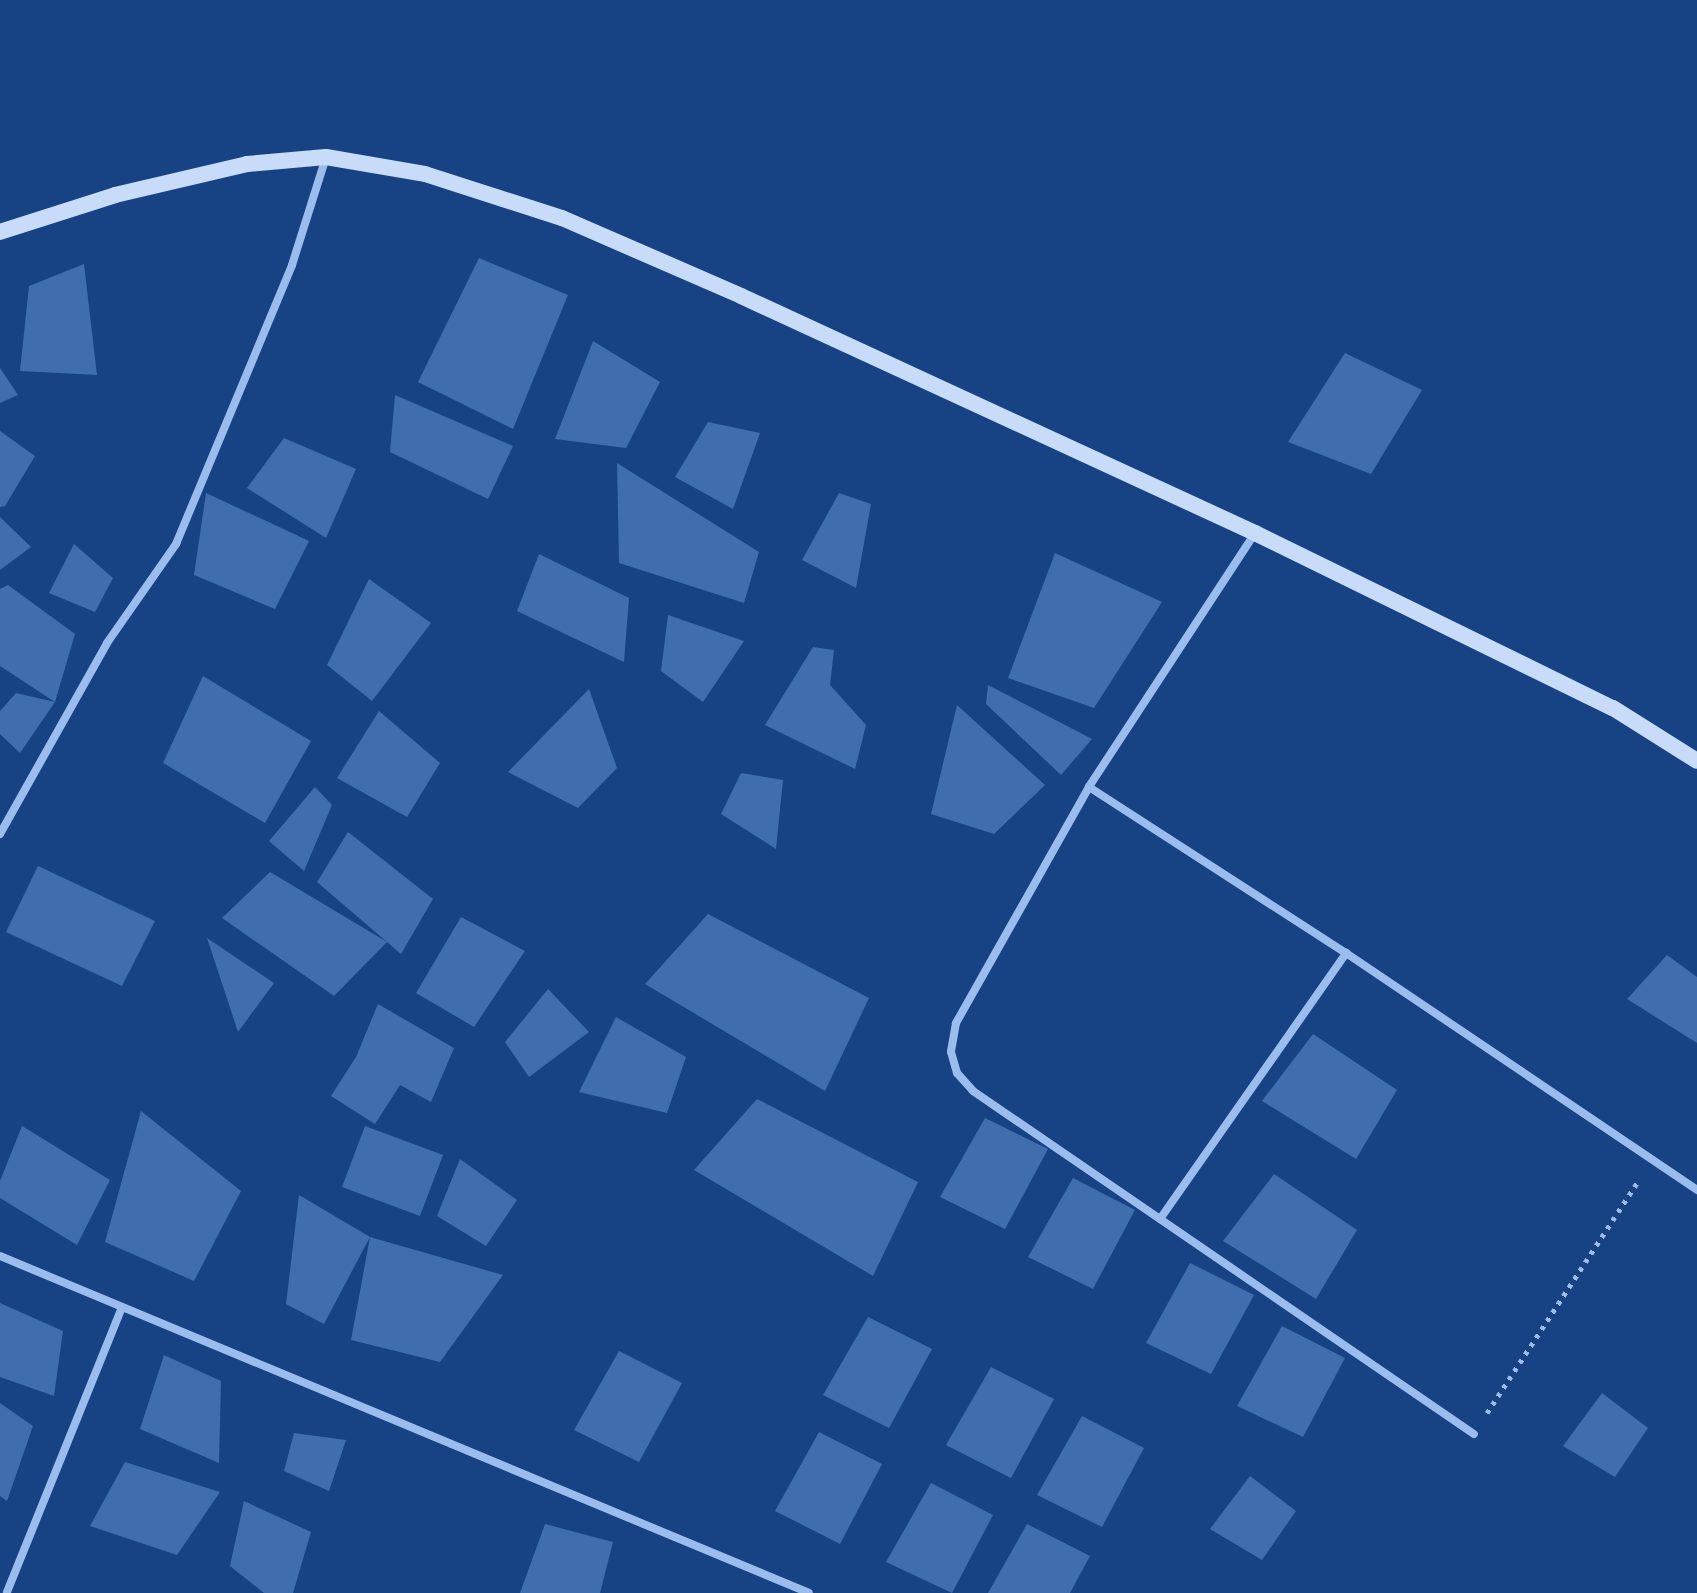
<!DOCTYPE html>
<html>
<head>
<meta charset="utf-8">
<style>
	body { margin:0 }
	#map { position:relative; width:1697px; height:1593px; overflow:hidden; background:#174384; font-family:"Source Sans 3",sans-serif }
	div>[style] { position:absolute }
	.building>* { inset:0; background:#3f6dae }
	.path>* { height:5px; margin-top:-2.5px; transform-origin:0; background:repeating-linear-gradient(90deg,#9bbded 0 4px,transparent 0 10px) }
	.minor>* { height:8px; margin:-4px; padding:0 4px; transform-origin:4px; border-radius:4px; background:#9bbded }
	.secondary>* { height:16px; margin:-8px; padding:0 8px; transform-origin:8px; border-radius:8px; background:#c8dcf9 }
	span { translate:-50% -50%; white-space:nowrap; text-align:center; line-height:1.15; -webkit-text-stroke:7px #174384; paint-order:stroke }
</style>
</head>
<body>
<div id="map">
	<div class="building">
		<div style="clip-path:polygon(479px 258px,568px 295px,513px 429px,418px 382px)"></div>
		<div style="clip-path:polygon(84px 264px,97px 375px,20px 371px,29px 286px)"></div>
		<div style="clip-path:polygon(593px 341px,660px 382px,626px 448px,555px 439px)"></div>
		<div style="clip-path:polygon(1345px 353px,1422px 390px,1371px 474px,1288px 442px)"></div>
		<div style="clip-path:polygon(0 368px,18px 395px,0 403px)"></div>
		<div style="clip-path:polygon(395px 395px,513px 446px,488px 499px,390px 452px)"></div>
		<div style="clip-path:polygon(708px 422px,760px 433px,733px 509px,675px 477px)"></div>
		<div style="clip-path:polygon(0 431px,35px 456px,5px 506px,0 507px)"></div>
		<div style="clip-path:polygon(284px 438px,356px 469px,326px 538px,247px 488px)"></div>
		<div style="clip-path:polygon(617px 463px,759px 552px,744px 603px,619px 563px)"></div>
		<div style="clip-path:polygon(206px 493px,309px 541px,275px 609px,194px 575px)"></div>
		<div style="clip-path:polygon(839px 493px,871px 504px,856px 588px,802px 560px)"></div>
		<div style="clip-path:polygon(0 517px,31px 547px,0 570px)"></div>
		<div style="clip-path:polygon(74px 544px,113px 578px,95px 612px,49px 593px)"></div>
		<div style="clip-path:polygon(1055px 553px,1162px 602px,1094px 708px,1008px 678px)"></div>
		<div style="clip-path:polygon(539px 554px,629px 598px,624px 662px,517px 611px)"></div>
		<div style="clip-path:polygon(369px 579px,431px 623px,372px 701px,327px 665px)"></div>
		<div style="clip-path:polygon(8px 585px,75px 634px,55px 702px,0 666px,0 589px)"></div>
		<div style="clip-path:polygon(668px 615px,744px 641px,703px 702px,661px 671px)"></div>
		<div style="clip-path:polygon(813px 647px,834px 650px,830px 685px,866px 725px,855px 769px,765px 725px)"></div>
		<div style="clip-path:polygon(203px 676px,311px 741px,265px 823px,163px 763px)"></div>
		<div style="clip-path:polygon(988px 685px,1092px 739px,1061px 775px,986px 704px)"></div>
		<div style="clip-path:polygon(589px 689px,617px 768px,578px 808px,508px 772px)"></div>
		<div style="clip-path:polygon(16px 693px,55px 702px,20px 753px,0 734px,0 711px)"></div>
		<div style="clip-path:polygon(957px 705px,1045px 785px,994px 834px,931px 814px)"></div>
		<div style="clip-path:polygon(379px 711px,440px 763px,407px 817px,337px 778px)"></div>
		<div style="clip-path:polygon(741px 773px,783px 780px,776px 849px,721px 814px)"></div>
		<div style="clip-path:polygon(315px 787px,332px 805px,304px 871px,269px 841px)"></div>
		<div style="clip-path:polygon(348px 832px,433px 899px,401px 954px,317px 882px)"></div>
		<div style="clip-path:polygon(38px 866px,155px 921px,122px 986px,6px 932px)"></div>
		<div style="clip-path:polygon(270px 872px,387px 942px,334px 996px,222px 918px)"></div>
		<div style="clip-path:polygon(708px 914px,869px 998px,825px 1091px,645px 984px)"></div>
		<div style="clip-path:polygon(461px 917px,525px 951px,474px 1027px,416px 993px)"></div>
		<div style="clip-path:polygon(207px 938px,274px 983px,238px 1032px)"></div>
		<div style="clip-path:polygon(1667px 955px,1697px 977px,1697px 1043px,1627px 999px)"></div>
		<div style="clip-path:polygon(548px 989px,589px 1032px,529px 1077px,505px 1042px)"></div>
		<div style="clip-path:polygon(378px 1004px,454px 1048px,431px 1102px,400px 1085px,375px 1124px,331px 1096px,356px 1057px)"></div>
		<div style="clip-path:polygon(616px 1017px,686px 1057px,667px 1113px,579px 1092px)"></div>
		<div style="clip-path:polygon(1313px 1034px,1397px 1090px,1356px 1159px,1262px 1101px)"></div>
		<div style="clip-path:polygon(757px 1099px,918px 1182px,873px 1276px,694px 1170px)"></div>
		<div style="clip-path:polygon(141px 1111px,241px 1191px,194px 1281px,105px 1242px)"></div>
		<div style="clip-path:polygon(985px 1118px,1048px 1149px,1005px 1229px,940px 1197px)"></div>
		<div style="clip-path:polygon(22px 1126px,110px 1180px,77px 1245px,0 1198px,0 1181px)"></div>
		<div style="clip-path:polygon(365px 1126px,443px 1155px,420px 1216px,342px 1187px)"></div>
		<div style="clip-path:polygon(460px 1159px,517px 1200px,486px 1246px,437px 1216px)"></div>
		<div style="clip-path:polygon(1274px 1174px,1357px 1230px,1316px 1299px,1223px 1241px)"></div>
		<div style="clip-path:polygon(1073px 1178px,1135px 1210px,1093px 1289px,1028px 1257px)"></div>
		<div style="clip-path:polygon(299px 1195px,370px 1237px,503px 1275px,440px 1362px,351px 1340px,370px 1237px,324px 1324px,286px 1304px)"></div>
		<div style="clip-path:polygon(1190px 1263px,1254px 1295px,1211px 1374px,1146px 1343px)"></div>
		<div style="clip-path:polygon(0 1303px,63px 1331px,54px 1396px,0 1377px)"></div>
		<div style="clip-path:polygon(868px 1317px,932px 1349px,889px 1428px,823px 1395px)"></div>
		<div style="clip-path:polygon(1282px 1326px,1345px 1358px,1303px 1437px,1237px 1406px)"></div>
		<div style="clip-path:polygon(619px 1351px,682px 1383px,639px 1462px,574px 1430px)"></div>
		<div style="clip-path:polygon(164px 1355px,221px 1381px,219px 1463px,140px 1429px)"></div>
		<div style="clip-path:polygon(991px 1367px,1054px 1399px,1011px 1478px,946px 1445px)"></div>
		<div style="clip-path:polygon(1602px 1393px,1648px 1428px,1615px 1477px,1563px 1446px)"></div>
		<div style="clip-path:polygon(0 1403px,33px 1426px,7px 1501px,0 1496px)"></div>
		<div style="clip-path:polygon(1082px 1416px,1144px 1448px,1102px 1527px,1037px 1495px)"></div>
		<div style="clip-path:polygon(819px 1432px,882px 1464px,840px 1544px,775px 1511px)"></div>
		<div style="clip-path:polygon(294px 1433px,346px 1440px,329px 1491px,284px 1471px)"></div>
		<div style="clip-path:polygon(125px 1462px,220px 1492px,177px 1555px,90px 1526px)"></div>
		<div style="clip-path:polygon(1250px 1476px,1296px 1511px,1262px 1560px,1210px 1529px)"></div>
		<div style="clip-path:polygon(931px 1483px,993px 1515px,952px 1593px,886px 1562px)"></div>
		<div style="clip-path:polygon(244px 1501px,311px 1532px,293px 1593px,264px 1593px,230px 1566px)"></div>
		<div style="clip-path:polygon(545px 1524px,613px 1542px,600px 1593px,520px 1593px)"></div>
		<div style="clip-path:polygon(1027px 1524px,1090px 1556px,1070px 1593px,988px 1593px)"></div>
	</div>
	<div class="path">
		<div style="left:1487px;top:1413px;width:278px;rotate:-56.9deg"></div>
	</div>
	<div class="minor">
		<div style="left:1255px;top:533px;width:303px;rotate:123.2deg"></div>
		<div style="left:1089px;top:787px;width:306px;rotate:32.9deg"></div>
		<div style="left:1346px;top:953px;width:424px;rotate:34deg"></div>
		<div style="left:1089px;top:787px;width:271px;rotate:119.4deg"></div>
		<div style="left:956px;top:1023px;width:29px;rotate:100deg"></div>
		<div style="left:951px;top:1052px;width:22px;rotate:74deg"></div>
		<div style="left:957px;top:1073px;width:24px;rotate:48deg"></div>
		<div style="left:973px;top:1091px;width:607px;rotate:34.4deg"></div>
		<div style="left:0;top:834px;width:219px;rotate:-60.7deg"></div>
		<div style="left:107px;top:643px;width:121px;rotate:-55.1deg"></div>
		<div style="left:176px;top:544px;width:302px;rotate:-67.4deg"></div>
		<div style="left:292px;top:265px;width:113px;rotate:-72.5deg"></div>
		<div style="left:1160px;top:1219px;width:325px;rotate:-55deg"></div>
		<div style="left:0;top:1256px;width:876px;rotate:22.61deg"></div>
		<div style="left:7px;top:1592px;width:307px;rotate:-68deg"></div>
	</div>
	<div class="secondary">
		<div style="left:0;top:232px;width:121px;rotate:-17.8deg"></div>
		<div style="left:115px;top:195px;width:136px;rotate:-13.2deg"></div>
		<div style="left:247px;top:164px;width:79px;rotate:-5.1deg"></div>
		<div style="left:326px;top:157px;width:100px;rotate:9.7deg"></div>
		<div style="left:425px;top:174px;width:144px;rotate:17.8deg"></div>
		<div style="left:562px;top:218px;width:195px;rotate:23.5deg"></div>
		<div style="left:741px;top:296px;width:566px;rotate:24.75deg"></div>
		<div style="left:1255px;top:533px;width:398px;rotate:26.1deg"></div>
		<div style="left:1613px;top:708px;width:99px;rotate:32.2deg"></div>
	</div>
</div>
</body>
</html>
